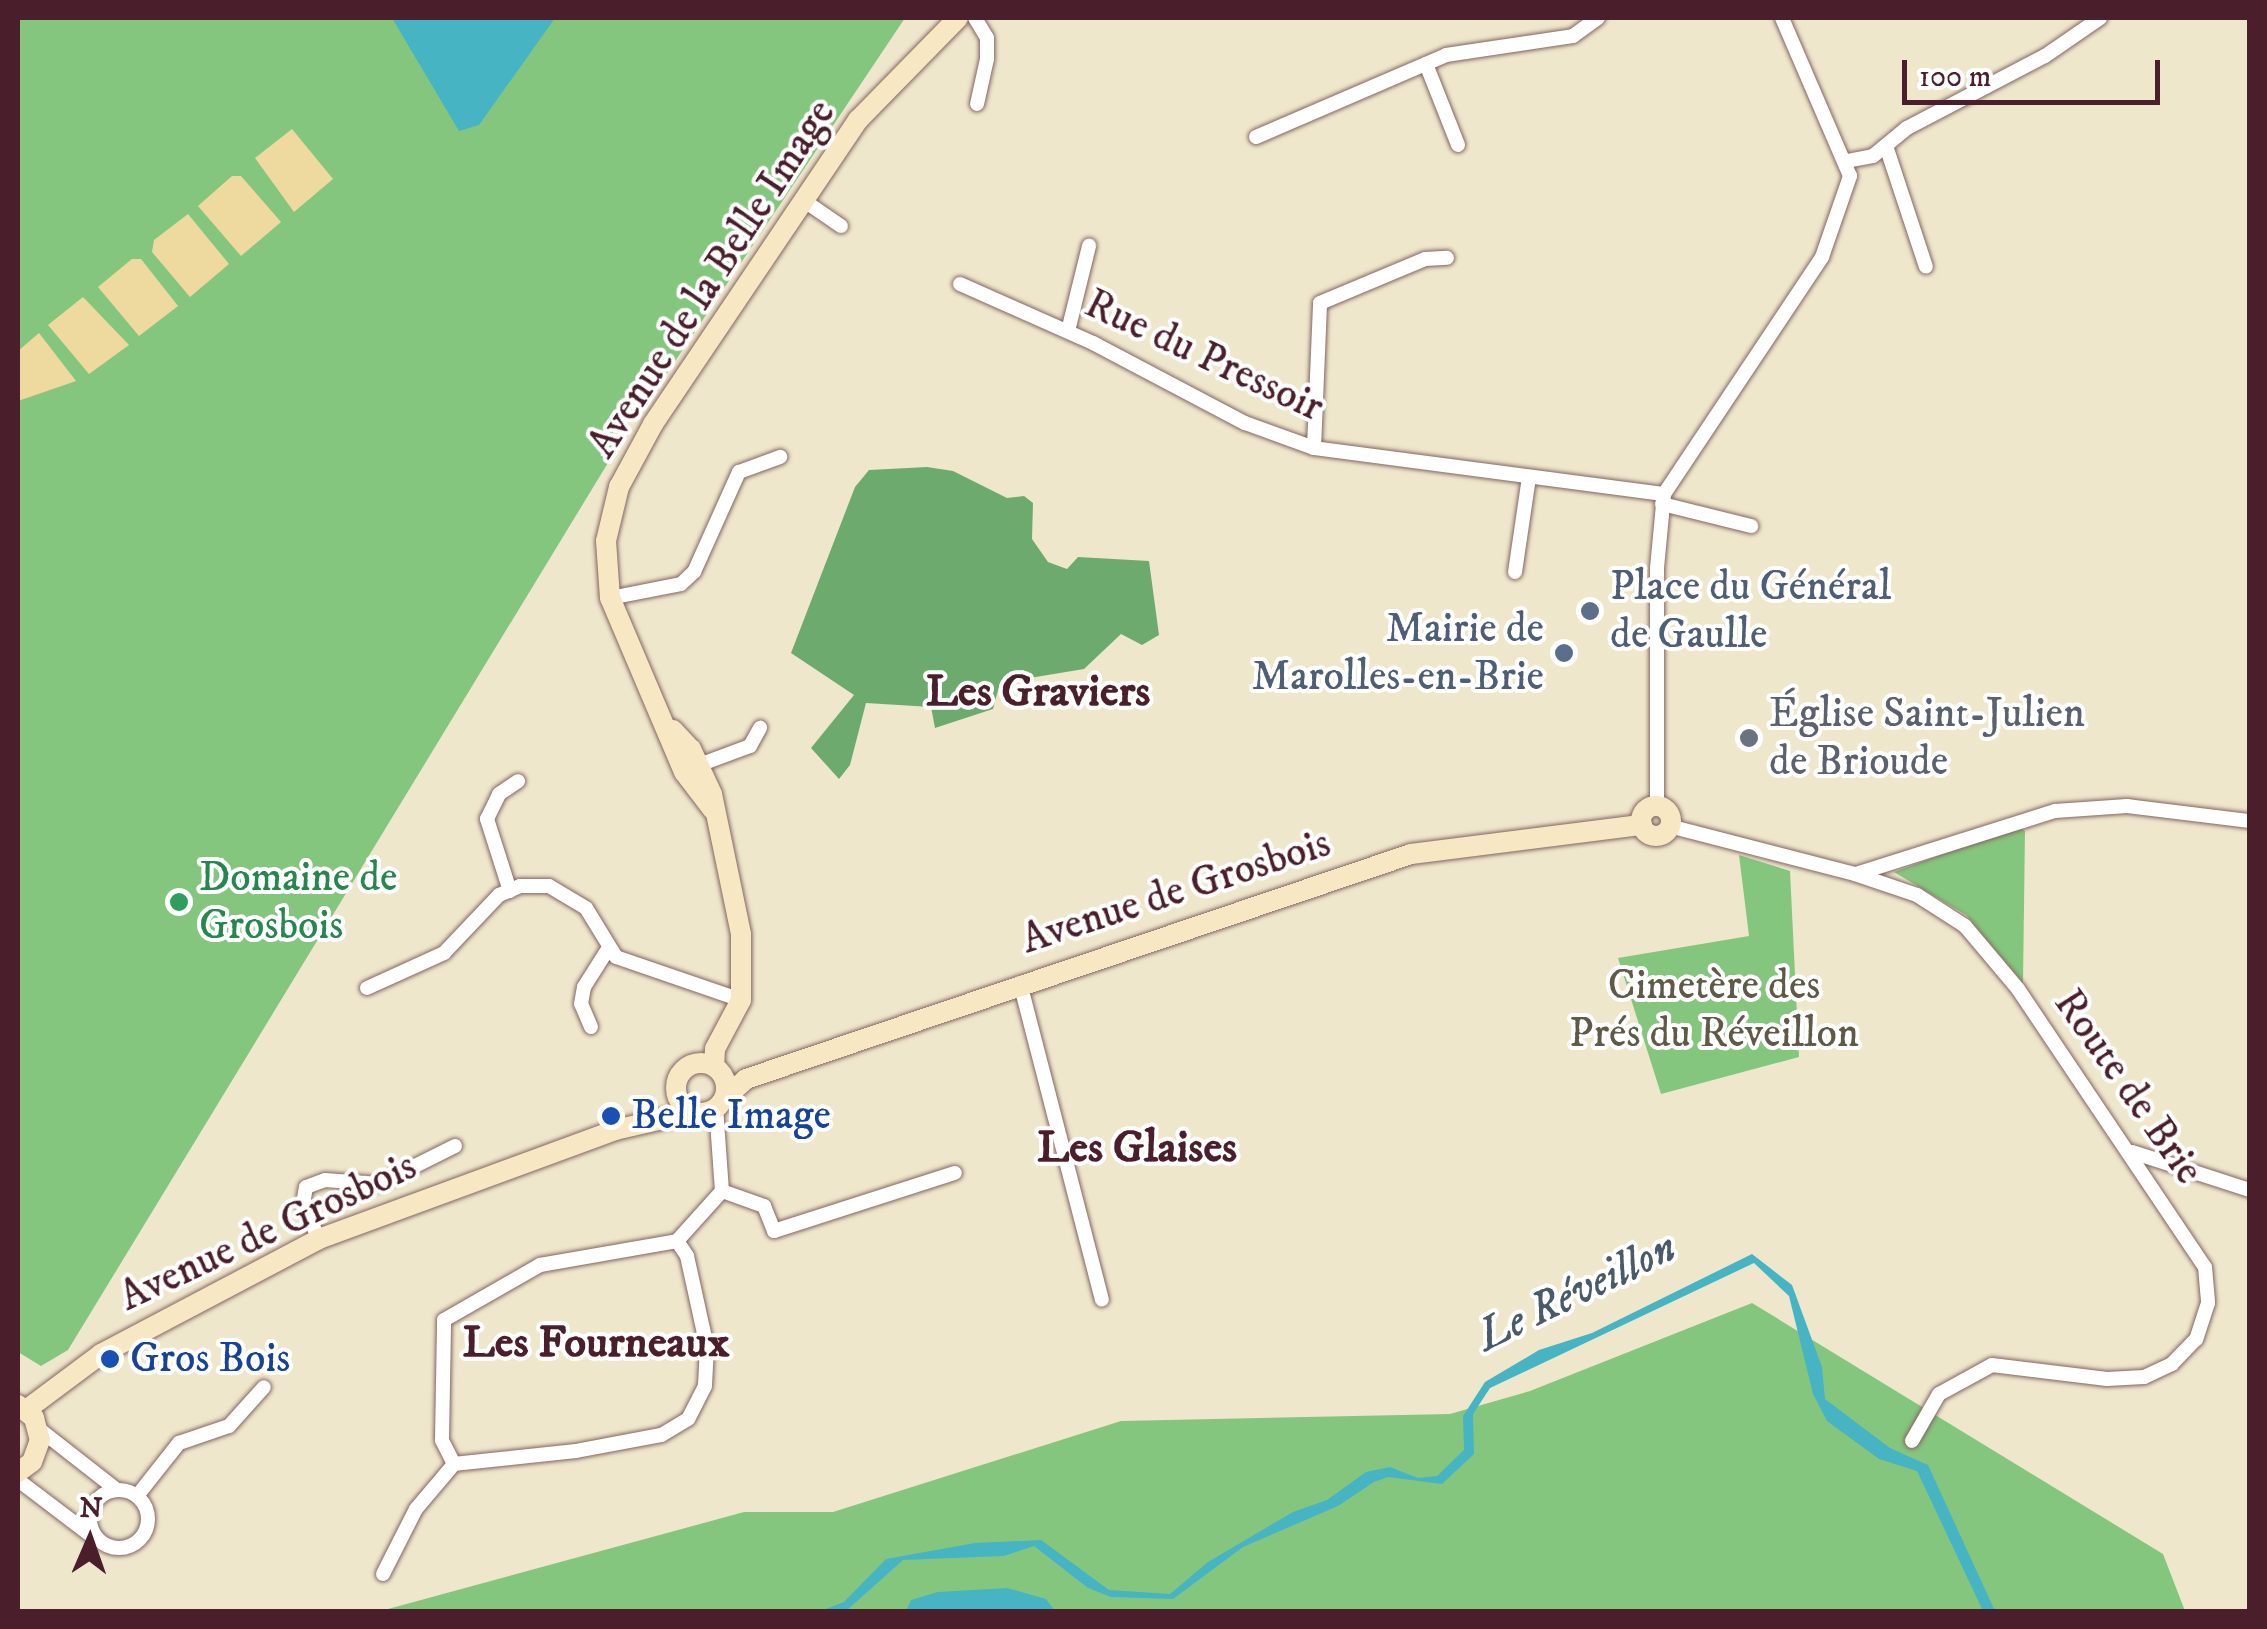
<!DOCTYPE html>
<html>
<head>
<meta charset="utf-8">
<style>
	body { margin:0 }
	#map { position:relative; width:2267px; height:1629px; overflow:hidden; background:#efe7cc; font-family:"IM FELL DW Pica",serif }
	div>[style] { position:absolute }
	.green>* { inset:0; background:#85c67e }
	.forest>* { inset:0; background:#6cab6d }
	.sand>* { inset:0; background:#eeda9e }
	.water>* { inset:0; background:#47b4c3 }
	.roads { filter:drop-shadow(0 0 2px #846563) drop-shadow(0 0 2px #846563) }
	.street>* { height:14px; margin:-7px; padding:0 7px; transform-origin:7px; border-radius:7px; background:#fff }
	.street>.ring { margin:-7px; padding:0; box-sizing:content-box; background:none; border:14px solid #fff; border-radius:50% }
	.secondary>* { height:20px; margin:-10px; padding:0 10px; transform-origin:10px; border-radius:10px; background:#f7e8c3 }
	.secondary>.ring { margin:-10px; padding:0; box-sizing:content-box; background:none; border:20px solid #f7e8c3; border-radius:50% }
	.dots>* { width:28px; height:28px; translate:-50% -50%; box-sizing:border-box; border:5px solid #fff; border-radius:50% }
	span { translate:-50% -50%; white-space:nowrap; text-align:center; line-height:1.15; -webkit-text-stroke:8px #fff; paint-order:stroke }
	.street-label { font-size:42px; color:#4a1f2b }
	.service-label { font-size:42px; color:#4e5e75 }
	.left { translate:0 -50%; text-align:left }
	.right { translate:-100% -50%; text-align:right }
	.worship-label { font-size:42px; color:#5b616d }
	.leisure-label { font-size:42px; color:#27864d }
	.park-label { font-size:42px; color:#5f5948 }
	.transit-label { font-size:42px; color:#164399 }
	.neighbourhood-label { font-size:45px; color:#4a1f2b; font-weight:700 }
	.water-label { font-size:45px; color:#495b68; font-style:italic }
	.frame { position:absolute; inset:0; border:20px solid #4a1f2b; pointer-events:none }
	.north { position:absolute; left:40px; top:1489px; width:100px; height:100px; -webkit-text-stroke:8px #fff; paint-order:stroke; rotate:2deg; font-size:28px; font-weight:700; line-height:40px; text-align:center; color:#4a1f2b }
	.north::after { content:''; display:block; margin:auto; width:35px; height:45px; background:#4a1f2b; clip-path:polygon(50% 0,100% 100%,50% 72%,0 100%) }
	.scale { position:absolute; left:1902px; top:60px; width:258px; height:45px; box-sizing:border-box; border:5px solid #4a1f2b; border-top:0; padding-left:12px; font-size:30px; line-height:35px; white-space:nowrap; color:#4a1f2b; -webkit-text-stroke:8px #fff; paint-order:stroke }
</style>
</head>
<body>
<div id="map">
	<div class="green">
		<div style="clip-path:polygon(18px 18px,905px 18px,639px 415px,624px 417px,610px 437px,614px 453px,68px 1350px,41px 1366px,18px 1352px)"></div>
		<div style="clip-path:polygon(2018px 827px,2025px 831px,2023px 983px,1966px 915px,1894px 872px)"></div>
		<div style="clip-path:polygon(1739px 855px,1790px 871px,1799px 1057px,1661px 1094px,1618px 958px,1749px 936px)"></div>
		<div style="clip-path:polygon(1752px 1303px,2163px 1554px,2185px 1611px,377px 1612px,744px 1512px,833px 1512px,1121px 1421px,1450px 1414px,1530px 1391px)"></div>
	</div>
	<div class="forest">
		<div style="clip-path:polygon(927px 467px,953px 471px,1007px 498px,1024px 496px,1033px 503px,1032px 539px,1048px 562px,1067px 569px,1078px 557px,1149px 561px,1159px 635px,1142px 645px,1121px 634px,1084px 669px,1000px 683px,993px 709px,935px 728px,931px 707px,866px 703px,850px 765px,839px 779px,811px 748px,854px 695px,791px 653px,855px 487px,869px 470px)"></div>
	</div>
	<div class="sand">
		<div style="clip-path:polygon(292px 129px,333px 179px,294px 212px,255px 158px)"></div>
		<div style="clip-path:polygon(232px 176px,241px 176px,281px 222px,241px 256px,198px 206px)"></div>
		<div style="clip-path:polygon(188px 214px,229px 264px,190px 297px,152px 252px,154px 240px)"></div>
		<div style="clip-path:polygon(132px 259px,141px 259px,178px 306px,139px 336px,98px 287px)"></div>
		<div style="clip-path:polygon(83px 297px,129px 345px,89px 374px,48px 325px)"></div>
		<div style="clip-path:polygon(39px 333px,76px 381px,18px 401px,18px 351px)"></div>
	</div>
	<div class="water">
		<div style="clip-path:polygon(392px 18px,555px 18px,479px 125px,459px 131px)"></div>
		<div style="clip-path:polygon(1752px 1254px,1792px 1285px,1822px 1367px,1825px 1399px,1890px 1448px,1928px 1465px,1995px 1611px,1983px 1611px,1917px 1471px,1879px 1459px,1827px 1421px,1813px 1394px,1789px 1296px,1754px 1263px,1490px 1388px,1473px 1414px,1474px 1454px,1442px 1484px,1388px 1477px,1374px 1482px,1338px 1506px,1243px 1547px,1173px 1599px,1111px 1597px,1088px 1588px,1034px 1546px,1004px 1556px,903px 1560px,846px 1611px,820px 1611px,844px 1602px,886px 1559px,975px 1543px,1041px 1540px,1109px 1590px,1170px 1594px,1208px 1562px,1293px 1512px,1327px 1500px,1366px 1472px,1390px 1467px,1418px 1478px,1437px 1476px,1464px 1450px,1463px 1416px,1485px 1382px,1539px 1350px,1592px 1333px)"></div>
		<div style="clip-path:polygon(1007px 1588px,1046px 1599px,1055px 1611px,906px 1611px,911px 1600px,938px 1592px)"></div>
	</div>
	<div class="roads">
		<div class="street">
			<div style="left:975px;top:18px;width:23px;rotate:59deg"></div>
			<div style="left:987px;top:38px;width:21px;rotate:90deg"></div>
			<div style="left:987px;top:59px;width:46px;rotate:102.5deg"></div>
			<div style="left:1426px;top:64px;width:87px;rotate:68.4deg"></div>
			<div style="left:1256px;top:137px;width:207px;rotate:-23.3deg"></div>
			<div style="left:1446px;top:55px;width:128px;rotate:-8.5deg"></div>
			<div style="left:1573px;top:36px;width:31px;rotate:-36deg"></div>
			<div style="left:1886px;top:146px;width:127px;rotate:71.7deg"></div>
			<div style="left:1847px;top:161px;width:26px;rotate:-11deg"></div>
			<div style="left:1873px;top:156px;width:44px;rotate:-39.5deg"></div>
			<div style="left:1907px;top:128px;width:156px;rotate:-27.6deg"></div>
			<div style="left:2045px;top:56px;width:67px;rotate:-34.6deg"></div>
			<div style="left:803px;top:200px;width:46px;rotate:34.4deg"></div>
			<div style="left:960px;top:284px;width:145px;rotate:23.9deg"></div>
			<div style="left:1093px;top:343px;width:172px;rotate:27.8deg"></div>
			<div style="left:1245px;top:423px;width:73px;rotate:19.9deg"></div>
			<div style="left:1314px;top:448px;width:353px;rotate:7.5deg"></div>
			<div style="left:1068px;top:331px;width:88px;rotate:-76.1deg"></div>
			<div style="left:1314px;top:448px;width:145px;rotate:-87.6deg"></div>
			<div style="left:1320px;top:303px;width:114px;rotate:-22.7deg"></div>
			<div style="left:1425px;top:259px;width:22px;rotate:-3deg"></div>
			<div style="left:1662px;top:504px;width:92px;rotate:13.9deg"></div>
			<div style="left:1515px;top:572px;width:96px;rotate:-81.6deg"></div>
			<div style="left:610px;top:598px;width:72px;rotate:-11.2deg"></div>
			<div style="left:681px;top:584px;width:18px;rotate:-43deg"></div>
			<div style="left:694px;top:572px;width:110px;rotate:-65.8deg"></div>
			<div style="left:739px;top:472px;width:44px;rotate:-20.1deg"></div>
			<div style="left:691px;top:768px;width:63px;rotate:-20.4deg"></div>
			<div style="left:750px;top:746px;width:21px;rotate:-61deg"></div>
			<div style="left:1657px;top:806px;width:238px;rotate:-90deg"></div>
			<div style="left:1657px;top:568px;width:74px;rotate:-84.6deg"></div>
			<div style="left:1664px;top:494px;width:285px;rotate:-56.3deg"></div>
			<div style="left:1822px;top:257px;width:86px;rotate:-70.9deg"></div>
			<div style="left:1850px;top:176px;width:172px;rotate:-113.3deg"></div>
			<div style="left:1669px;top:826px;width:192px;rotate:14.5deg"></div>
			<div style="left:1855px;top:874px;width:65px;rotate:18.7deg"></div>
			<div style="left:1917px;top:895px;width:57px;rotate:32.9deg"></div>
			<div style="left:1965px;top:926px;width:82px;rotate:49.9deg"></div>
			<div style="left:2018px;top:989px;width:335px;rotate:56.1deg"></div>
			<div style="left:2205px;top:1267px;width:36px;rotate:85deg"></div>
			<div style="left:2208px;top:1303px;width:38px;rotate:108deg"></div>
			<div style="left:2196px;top:1339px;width:35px;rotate:134deg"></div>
			<div style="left:2172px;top:1364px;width:31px;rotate:155deg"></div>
			<div style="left:2144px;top:1377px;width:37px;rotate:177deg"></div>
			<div style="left:2107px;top:1379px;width:116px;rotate:-173.1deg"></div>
			<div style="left:1992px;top:1365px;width:60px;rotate:151.3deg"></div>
			<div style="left:1939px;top:1394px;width:54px;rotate:119.9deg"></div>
			<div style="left:1856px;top:874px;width:209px;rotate:-17.6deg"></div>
			<div style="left:2055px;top:811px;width:72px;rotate:-4deg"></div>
			<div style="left:2127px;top:806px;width:124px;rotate:7deg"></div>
			<div style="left:510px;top:891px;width:76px;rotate:-107.7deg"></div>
			<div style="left:487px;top:819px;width:28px;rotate:-64deg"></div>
			<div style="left:499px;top:794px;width:23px;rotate:-34deg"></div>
			<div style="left:1020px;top:983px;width:327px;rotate:75.5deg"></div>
			<div style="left:367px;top:988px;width:85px;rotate:-24.4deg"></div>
			<div style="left:444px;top:953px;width:80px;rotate:-46.5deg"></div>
			<div style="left:499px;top:895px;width:23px;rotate:-23deg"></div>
			<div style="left:520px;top:886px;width:29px"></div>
			<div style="left:549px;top:886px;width:43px;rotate:30.7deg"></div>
			<div style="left:586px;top:908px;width:57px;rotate:58.5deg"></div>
			<div style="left:616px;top:957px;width:132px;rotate:19deg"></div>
			<div style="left:591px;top:1027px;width:25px;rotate:-113deg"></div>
			<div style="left:581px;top:1004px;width:17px;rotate:-80deg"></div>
			<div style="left:584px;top:987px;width:45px;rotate:-57.7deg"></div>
			<div style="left:2132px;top:1152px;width:124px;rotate:17.9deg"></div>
			<div style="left:722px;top:1191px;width:45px;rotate:19.7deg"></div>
			<div style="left:764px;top:1206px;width:27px;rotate:68deg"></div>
			<div style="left:774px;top:1231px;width:190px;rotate:-17.8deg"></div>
			<div style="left:319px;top:1239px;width:38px;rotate:-115deg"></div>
			<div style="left:303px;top:1204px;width:17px;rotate:-80deg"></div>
			<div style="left:306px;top:1187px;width:20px;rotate:-20deg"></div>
			<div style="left:325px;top:1180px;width:54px;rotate:4.2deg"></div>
			<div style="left:379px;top:1184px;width:85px;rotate:-26.6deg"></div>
			<div style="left:677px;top:1241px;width:18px;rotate:56deg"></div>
			<div style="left:687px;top:1256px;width:93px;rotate:77.6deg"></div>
			<div style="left:707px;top:1347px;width:39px;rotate:93deg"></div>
			<div style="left:705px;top:1386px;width:37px;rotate:117deg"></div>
			<div style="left:688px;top:1419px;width:31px;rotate:149deg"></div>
			<div style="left:661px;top:1435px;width:86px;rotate:169.3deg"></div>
			<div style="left:576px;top:1451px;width:123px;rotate:173.9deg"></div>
			<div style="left:454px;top:1464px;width:27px;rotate:-117deg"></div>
			<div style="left:442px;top:1440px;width:120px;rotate:-89deg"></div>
			<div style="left:444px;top:1320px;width:111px;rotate:-29.8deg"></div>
			<div style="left:540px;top:1265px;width:139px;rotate:-9.9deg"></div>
			<div style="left:677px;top:1241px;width:67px;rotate:-48deg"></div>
			<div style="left:722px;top:1191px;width:83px;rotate:-94.1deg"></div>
			<div style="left:39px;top:1429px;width:99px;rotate:38deg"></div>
			<div style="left:18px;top:1480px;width:94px;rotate:37.2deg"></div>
			<div class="ring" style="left:90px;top:1490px;width:44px;height:44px"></div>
			<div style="left:137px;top:1496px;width:68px;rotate:-51.6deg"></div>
			<div style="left:179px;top:1443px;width:53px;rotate:-18.8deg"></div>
			<div style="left:229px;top:1426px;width:52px;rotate:-48.1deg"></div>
			<div style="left:383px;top:1574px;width:73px;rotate:-63.1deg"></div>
			<div style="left:416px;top:1509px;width:59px;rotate:-49.8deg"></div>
		</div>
		<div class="secondary">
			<div style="left:673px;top:730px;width:26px;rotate:47deg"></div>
			<div style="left:691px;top:749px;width:50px;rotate:65deg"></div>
			<div style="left:712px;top:794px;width:143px;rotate:78.3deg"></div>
			<div style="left:741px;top:934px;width:66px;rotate:90deg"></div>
			<div style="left:741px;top:1000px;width:55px;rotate:118deg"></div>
			<div style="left:715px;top:1049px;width:17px;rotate:93deg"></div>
			<div class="ring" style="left:1641px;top:806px;width:10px;height:10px"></div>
			<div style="left:713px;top:810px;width:48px;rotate:-127.3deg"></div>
			<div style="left:684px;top:772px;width:189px;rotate:-113deg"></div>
			<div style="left:610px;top:598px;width:57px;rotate:-94deg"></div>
			<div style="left:606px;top:541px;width:56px;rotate:-76.5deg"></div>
			<div style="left:619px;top:487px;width:72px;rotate:-61.6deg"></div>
			<div style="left:653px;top:424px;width:367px;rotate:-56deg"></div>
			<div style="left:858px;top:120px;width:143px;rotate:-45.6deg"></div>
			<div class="ring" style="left:676px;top:1063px;width:30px;height:30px"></div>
			<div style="left:725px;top:1098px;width:28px;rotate:-42deg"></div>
			<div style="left:746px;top:1079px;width:702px;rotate:-18.69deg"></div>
			<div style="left:1411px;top:854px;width:233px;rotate:-7.2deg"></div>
			<div style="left:18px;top:1405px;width:21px;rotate:39deg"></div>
			<div style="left:34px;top:1418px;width:23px;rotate:75deg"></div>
			<div style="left:40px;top:1440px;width:23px;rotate:110deg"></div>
			<div style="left:32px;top:1462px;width:17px;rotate:144deg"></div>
			<div style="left:26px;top:1410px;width:94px;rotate:-36.7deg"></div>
			<div style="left:101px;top:1354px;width:246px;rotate:-27.8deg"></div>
			<div style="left:319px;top:1239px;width:315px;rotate:-20.2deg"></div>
			<div style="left:615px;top:1130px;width:80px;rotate:-13deg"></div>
		</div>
	</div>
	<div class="dots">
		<div style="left:1590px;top:611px;background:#5c6f8a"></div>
		<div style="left:1564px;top:653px;background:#5c6f8a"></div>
		<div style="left:1749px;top:738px;background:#6b7280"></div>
		<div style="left:179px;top:902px;background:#2e9e5b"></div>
		<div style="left:611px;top:1116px;background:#1a4fb4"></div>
		<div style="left:110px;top:1359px;background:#1a4fb4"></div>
	</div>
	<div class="street-label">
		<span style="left:712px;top:279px;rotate:-57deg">Avenue de la Belle Image</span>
		<span style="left:1204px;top:356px;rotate:25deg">Rue du Pressoir</span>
		<span style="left:1176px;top:892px;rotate:-18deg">Avenue de Grosbois</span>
		<span style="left:2128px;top:1087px;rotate:55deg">Route de Brie</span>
		<span style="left:268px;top:1232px;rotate:-25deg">Avenue de Grosbois</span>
	</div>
	<div class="service-label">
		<span class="left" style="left:1610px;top:611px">Place du Général<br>de Gaulle</span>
		<span class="right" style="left:1544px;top:653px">Mairie de<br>Marolles-en-Brie</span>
	</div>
	<div class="worship-label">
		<span class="left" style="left:1769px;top:738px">Église Saint-Julien<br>de Brioude</span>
	</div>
	<div class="leisure-label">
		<span class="left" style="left:199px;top:902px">Domaine de<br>Grosbois</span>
	</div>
	<div class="park-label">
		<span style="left:1714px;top:1010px">Cimetère des<br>Prés du Réveillon</span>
	</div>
	<div class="transit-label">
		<span class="left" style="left:631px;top:1116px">Belle Image</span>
		<span class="left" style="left:130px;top:1359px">Gros Bois</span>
	</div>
	<div class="neighbourhood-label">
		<span style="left:1038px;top:693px">Les Graviers</span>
		<span style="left:1137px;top:1149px">Les Glaises</span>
		<span style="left:596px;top:1344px">Les Fourneaux</span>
	</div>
	<div class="water-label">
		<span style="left:1577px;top:1293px;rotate:-26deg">Le Réveillon</span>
	</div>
	<div class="frame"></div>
	<div class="north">N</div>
	<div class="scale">100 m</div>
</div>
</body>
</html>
